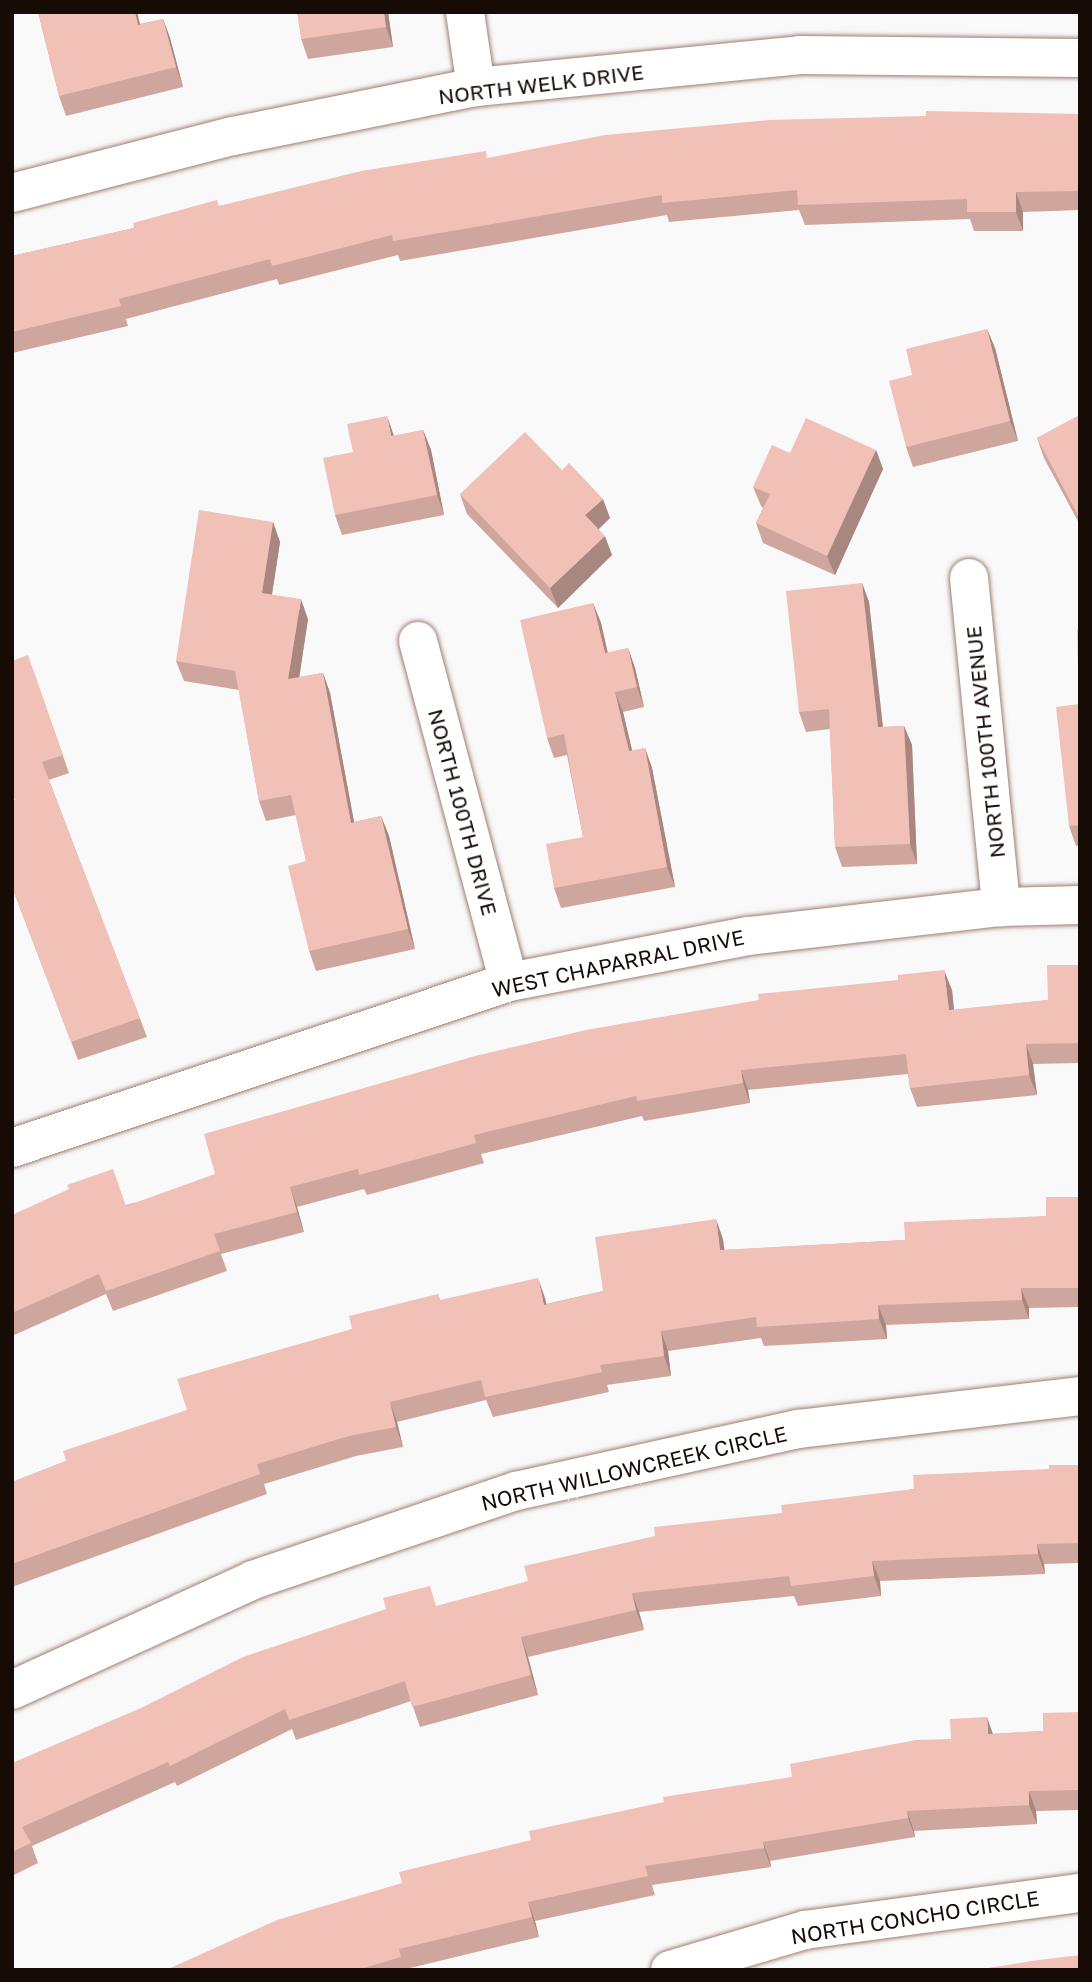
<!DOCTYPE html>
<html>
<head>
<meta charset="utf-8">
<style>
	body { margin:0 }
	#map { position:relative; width:1092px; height:1982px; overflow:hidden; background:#f9f9f9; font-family:"Golos Text",sans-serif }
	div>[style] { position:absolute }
	.roads { filter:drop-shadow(0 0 2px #9f7f6e) drop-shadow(0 0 2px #9f7f6e) }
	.minor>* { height:38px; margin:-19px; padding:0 19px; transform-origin:19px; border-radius:19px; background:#fff }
	.wall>* { inset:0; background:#cfa69e }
	.shaded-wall>* { inset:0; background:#a98781 }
	.building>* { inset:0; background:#f1c1b8 }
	span { translate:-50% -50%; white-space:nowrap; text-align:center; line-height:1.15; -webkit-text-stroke:7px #fff; paint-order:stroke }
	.street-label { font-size:21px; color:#170b06 }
	.frame { position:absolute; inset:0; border:14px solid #170b06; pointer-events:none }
</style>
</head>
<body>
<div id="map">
	<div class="roads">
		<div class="minor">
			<div style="left:465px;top:12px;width:76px;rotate:81.7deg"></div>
			<div style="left:12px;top:193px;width:228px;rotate:-14.5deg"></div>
			<div style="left:233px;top:136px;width:248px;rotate:-11.4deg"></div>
			<div style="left:476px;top:87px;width:326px;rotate:-5.6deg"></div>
			<div style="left:800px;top:55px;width:280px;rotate:0.6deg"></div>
			<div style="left:969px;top:578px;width:331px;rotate:84.4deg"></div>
			<div style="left:418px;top:641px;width:353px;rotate:75.1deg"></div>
			<div style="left:12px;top:1148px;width:524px;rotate:-18.47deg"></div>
			<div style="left:509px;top:982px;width:244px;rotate:-10.9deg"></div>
			<div style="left:749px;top:936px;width:254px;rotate:-6.6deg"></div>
			<div style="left:1001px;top:907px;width:79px;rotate:-1.5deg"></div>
			<div style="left:12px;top:1690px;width:265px;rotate:-24.5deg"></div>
			<div style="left:253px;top:1580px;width:278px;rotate:-18.7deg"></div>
			<div style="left:516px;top:1491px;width:290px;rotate:-12.4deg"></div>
			<div style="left:799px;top:1429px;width:283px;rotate:-6.7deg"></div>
			<div style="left:670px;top:1970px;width:141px;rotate:-16.5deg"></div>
			<div style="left:805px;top:1930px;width:277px;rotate:-7.7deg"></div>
		</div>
	</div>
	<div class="wall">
		<div style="clip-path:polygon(38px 12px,137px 12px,140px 24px,163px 19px,170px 38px,183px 87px,66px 116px,59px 96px)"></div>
		<div style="clip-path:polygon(388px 12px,393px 47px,308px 59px,301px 39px)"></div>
		<div style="clip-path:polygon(1080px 114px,1080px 210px,1023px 212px,1023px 231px,974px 231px,970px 219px,805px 225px,799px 210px,669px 222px,667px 215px,400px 261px,398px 255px,279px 285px,277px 279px,126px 319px,128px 326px,12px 353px,12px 256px,134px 228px,219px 206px,488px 158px)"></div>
		<div style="clip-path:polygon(987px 329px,995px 348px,1018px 441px,913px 467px,906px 447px)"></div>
		<div style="clip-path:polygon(1080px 415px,1080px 525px,1044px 458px,1037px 438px)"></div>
		<div style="clip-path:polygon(423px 430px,431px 450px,444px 515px,342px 535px,335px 515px,353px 452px,395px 436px)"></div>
		<div style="clip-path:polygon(876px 450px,883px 469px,835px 575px,763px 543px,756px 523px,763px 508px,761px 506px,753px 487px,790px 453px)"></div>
		<div style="clip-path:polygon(460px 494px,610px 518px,599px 529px,612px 555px,558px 608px,467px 514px)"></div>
		<div style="clip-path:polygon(273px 522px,280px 542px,272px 595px,308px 619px,299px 677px,323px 673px,330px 693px,354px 822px,381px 816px,389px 836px,415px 949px,316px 971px,309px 951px,306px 861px,296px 815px,266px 821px,259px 801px,239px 690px,184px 681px,176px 661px)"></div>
		<div style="clip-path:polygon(862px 583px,869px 602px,883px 727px,904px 726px,912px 745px,917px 864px,842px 867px,835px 847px,830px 729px,806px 732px,799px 712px)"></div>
		<div style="clip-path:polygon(593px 603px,601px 623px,608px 653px,628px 648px,635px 668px,644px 707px,623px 712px,632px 751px,645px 748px,652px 768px,675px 887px,561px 908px,554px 888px,583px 837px,567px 755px,554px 758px,547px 738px)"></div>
		<div style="clip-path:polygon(1080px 630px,1080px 845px,1076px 846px,1069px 826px,1079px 704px)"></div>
		<div style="clip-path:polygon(34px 673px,69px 773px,49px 780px,147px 1037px,78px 1060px,12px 887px,15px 800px)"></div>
		<div style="clip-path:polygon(1080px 965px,1080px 1063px,1033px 1064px,1037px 1095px,917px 1107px,910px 1088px,908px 1074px,748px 1090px,750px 1103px,644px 1121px,642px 1116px,481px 1154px,484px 1163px,367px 1195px,364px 1189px,297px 1207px,304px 1232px,221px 1254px,227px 1271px,113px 1311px,106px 1294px,12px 1336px,12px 1215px,126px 1205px,952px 990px,954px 1010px,1048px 1000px)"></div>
		<div style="clip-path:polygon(1080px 1197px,1080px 1307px,1029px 1308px,1029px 1319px,886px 1325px,887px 1339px,764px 1346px,761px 1338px,668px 1351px,671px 1376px,607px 1385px,609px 1392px,493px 1417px,486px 1400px,397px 1422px,403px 1447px,356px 1456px,264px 1484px,267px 1494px,12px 1587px,12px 1482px,66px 1461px,187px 1410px,352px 1329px,438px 1294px,440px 1300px,545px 1298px,546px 1304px,603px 1291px,723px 1239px,724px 1250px,905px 1240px,1046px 1216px)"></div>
		<div style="clip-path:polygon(1080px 1465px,1080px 1563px,1044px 1564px,1045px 1574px,880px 1581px,881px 1596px,798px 1606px,794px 1596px,639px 1612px,644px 1630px,528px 1657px,538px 1695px,420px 1727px,411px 1701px,296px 1740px,292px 1729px,177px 1786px,175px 1782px,32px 1846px,38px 1863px,12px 1876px,12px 1763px,438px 1606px,782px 1513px,914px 1489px)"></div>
		<div style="clip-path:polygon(1080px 1712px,1080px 1810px,1036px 1811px,1037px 1824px,914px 1831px,915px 1837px,770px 1861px,771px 1867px,652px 1885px,655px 1895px,535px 1921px,539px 1937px,406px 1969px,406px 1970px,166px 1970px,792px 1777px,951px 1739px,993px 1734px,1043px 1731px)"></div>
	</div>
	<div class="shaded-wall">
		<div style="clip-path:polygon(135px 12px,137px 12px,145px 45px,138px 25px)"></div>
		<div style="clip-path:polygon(384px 12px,388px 12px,393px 47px,386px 27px)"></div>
		<div style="clip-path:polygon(163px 19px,170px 38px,183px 87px,176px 67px)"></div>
		<div style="clip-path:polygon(1016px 192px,1023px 212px,1023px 231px,1016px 212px)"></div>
		<div style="clip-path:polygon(987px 329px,995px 348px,1018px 441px,1010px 421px)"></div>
		<div style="clip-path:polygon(387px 416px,394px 436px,391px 436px)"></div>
		<div style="clip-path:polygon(423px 430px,431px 450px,444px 515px,437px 495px)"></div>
		<div style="clip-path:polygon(876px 450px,883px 469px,835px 575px,827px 556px)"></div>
		<div style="clip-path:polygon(603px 499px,610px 518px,592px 535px,585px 515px)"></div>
		<div style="clip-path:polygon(273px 522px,280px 542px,269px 613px,262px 593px)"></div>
		<div style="clip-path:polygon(605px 536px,612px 555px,558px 608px,550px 588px)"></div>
		<div style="clip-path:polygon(862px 583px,869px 602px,885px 747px,878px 727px)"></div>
		<div style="clip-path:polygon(301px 599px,308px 619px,296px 699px,288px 679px)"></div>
		<div style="clip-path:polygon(593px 603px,601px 623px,612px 673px,605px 653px)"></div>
		<div style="clip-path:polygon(628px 648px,635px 668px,644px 707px,637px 687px)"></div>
		<div style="clip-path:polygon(323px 673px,330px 693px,358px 843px,351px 823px)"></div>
		<div style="clip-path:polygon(615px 692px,623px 712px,637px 771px,629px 751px)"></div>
		<div style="clip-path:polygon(904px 726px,912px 745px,917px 864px,910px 844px)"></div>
		<div style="clip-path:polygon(645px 748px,652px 768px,675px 887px,667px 867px)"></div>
		<div style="clip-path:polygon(381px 816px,389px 836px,415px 949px,408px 929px)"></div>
		<div style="clip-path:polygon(944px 970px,952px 990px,956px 1030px,949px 1010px)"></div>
		<div style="clip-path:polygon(1026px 1044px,1033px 1064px,1037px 1095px,1029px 1075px)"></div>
		<div style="clip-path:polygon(741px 1070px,748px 1090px,750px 1103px,743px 1083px)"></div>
		<div style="clip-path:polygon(290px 1187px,297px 1207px,304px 1232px,297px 1212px)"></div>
		<div style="clip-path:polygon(716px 1219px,723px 1239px,727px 1270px,720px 1250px)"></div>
		<div style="clip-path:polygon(538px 1278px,545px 1298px,551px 1324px,544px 1305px)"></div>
		<div style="clip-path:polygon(1021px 1288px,1029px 1308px,1029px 1319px,1022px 1300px)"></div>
		<div style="clip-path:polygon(878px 1305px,886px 1325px,887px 1339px,879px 1319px)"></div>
		<div style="clip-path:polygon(661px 1331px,668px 1351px,671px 1376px,664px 1356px)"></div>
		<div style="clip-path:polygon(390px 1402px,397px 1422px,403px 1447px,396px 1427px)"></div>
		<div style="clip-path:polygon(1037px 1544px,1044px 1564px,1045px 1574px,1038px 1554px)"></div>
		<div style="clip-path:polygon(872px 1561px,880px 1581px,881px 1596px,874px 1576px)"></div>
		<div style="clip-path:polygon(632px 1593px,639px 1612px,644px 1630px,636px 1610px)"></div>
		<div style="clip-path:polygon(521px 1637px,528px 1657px,538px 1695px,531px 1675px)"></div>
		<div style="clip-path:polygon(987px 1717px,994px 1737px,988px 1734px)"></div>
		<div style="clip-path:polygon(1029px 1791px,1036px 1811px,1037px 1824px,1029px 1805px)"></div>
		<div style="clip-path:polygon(907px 1811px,914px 1831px,915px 1837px,908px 1818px)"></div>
		<div style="clip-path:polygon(763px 1842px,770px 1861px,771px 1867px,764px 1848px)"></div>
		<div style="clip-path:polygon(528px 1902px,535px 1921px,539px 1937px,532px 1917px)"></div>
	</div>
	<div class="building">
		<div style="clip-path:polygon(38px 12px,135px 12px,138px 25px,163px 19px,176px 67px,59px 96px)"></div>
		<div style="clip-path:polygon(297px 12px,384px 12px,386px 27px,301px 39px)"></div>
		<div style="clip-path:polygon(926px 111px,1080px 114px,1080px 191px,1016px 192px,1016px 212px,967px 212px,967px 199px,798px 205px,797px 190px,662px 203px,662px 195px,393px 241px,392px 235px,272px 266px,270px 259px,119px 299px,121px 306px,12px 332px,12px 256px,134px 228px,133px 223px,217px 200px,219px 206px,361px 171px,486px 151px,487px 158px,605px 135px,770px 120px,926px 116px)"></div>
		<div style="clip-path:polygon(987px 329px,1010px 421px,906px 447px,889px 381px,912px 375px,906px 349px)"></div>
		<div style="clip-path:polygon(1080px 415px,1080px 519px,1037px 438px)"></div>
		<div style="clip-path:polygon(387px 416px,391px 436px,423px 430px,437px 495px,335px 515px,323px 458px,353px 452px,347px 424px)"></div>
		<div style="clip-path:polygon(806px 418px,876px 450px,827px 556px,756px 523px,770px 494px,753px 487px,772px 445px,790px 453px)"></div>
		<div style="clip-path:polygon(525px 432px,562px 470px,569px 463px,603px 499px,585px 515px,605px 536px,550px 588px,460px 494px)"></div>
		<div style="clip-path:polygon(199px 510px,273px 522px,262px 593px,301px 599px,288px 679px,323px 673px,351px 823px,381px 816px,408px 929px,309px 951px,288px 866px,306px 861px,291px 795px,259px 801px,235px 671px,176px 661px)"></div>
		<div style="clip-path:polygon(862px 583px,878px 727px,904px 726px,910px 844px,835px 847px,829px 709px,799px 712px,786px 591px)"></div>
		<div style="clip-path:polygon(593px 603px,605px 653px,628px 648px,637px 687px,615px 692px,629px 751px,645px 748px,667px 867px,554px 888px,546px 844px,583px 837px,564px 734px,547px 738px,520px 620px)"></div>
		<div style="clip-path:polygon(1077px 630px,1080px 630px,1080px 825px,1069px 826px,1056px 707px,1079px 704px)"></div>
		<div style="clip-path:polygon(28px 655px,63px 755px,42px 762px,140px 1018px,71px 1042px,12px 887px,12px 801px,15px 800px,12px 792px,12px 661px)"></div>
		<div style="clip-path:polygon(1047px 965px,1080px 965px,1080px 1043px,1026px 1044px,1029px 1075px,910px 1088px,906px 1054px,741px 1070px,743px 1083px,637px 1101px,636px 1096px,474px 1135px,476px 1143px,359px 1175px,358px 1169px,290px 1187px,297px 1212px,214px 1234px,220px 1251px,106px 1291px,99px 1274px,12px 1313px,12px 1215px,69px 1189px,67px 1185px,113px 1169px,126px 1206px,215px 1174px,204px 1134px,475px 1056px,586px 1030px,759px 1000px,758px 994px,898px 980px,898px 975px,944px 970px,949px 1010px,1048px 1000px)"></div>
		<div style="clip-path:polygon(1046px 1197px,1080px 1197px,1080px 1288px,1021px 1288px,1022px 1300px,878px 1305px,879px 1319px,757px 1327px,756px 1317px,661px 1331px,664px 1356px,600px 1365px,602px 1372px,485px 1397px,481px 1380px,390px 1402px,396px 1427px,349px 1436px,257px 1464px,260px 1474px,12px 1564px,12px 1482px,66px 1461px,63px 1451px,187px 1410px,177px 1379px,352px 1329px,349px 1316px,438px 1294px,440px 1300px,538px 1278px,544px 1305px,603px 1291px,595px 1237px,716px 1219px,720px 1250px,905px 1240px,904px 1222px,1046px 1216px)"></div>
		<div style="clip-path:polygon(1049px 1465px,1080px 1465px,1080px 1543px,1037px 1544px,1038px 1554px,872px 1561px,874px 1576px,791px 1586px,789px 1576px,632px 1593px,636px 1610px,521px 1637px,531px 1675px,412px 1707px,405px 1681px,289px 1720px,285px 1709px,170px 1766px,168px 1762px,22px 1827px,31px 1843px,12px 1852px,12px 1763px,141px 1708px,243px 1657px,386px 1609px,383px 1598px,430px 1586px,436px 1606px,528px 1581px,524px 1566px,655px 1536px,654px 1527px,782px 1513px,781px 1505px,914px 1489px,913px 1475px,1049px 1469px)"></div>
		<div style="clip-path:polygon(1080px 1712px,1080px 1790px,1029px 1791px,1029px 1805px,907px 1811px,908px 1818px,763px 1842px,764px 1848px,645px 1866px,648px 1876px,528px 1902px,532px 1917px,399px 1949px,401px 1957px,357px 1970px,166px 1970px,277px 1920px,402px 1883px,399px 1872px,531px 1840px,529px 1831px,664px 1802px,663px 1797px,792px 1777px,790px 1764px,916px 1740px,951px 1739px,950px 1719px,987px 1717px,988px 1734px,1043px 1731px,1043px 1713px)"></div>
		<div style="clip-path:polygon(1080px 1955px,1080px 1970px,976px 1970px,1031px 1961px)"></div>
	</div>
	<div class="street-label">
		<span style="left:541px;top:84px;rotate:-7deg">NORTH WELK DRIVE</span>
		<span style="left:985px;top:742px;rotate:-96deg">NORTH 100TH AVENUE</span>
		<span style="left:463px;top:812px;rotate:75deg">NORTH 100TH DRIVE</span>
		<span style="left:618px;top:963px;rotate:-12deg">WEST CHAPARRAL DRIVE</span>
		<span style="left:634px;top:1468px;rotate:-13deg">NORTH WILLOWCREEK CIRCLE</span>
		<span style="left:915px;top:1917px;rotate:-9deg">NORTH CONCHO CIRCLE</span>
	</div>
	<div class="frame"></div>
</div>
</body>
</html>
